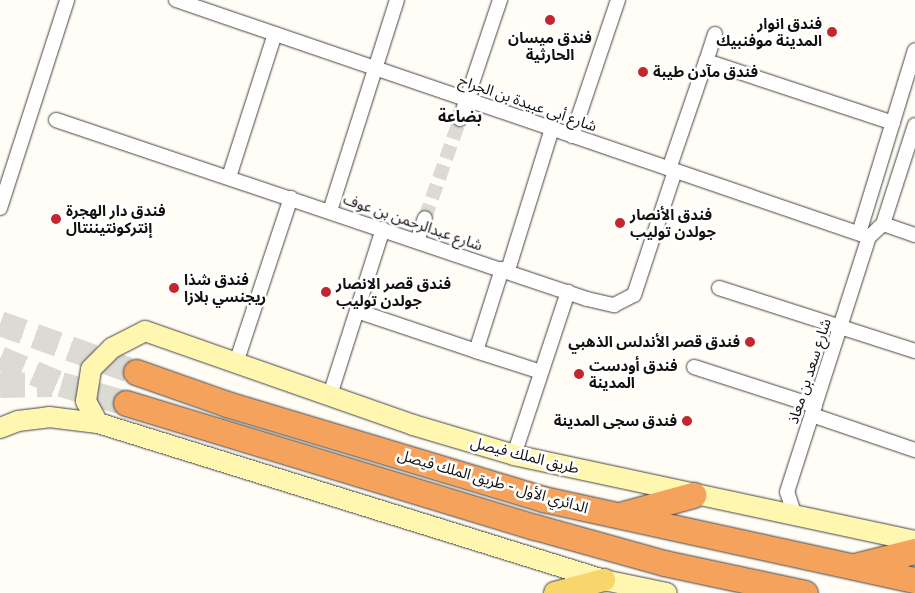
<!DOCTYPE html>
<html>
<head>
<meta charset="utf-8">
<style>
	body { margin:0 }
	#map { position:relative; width:915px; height:593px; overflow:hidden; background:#fffdf5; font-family:"IBM Plex Serif","Noto Sans Arabic",serif }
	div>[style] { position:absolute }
	.street-tunnel>* { height:14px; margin-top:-7px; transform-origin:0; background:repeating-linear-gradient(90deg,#dbdad3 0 14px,transparent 0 21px) }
	.highway-tunnel>* { height:25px; margin-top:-12.5px; transform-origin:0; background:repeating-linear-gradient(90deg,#dbdad3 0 25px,transparent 0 37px) }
	.roads { filter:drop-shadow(0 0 1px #444) drop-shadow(0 0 1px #444) }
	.street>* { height:14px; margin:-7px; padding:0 7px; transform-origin:7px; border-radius:7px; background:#fff }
	.secondary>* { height:20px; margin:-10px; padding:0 10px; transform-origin:10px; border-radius:10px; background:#fff6b0 }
	.primary>* { height:22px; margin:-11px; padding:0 11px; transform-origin:11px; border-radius:11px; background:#f9d66b }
	.highway>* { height:25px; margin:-12.5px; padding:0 12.5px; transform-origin:12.5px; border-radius:12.5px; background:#f5a25d }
	.dots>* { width:14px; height:14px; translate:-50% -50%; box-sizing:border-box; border:2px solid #fff; border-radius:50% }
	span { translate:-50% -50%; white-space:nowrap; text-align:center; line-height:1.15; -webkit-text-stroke:5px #fff; paint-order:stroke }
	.poi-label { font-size:15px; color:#111; font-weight:700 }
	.right { translate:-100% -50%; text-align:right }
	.left { translate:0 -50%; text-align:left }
	.street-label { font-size:15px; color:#111 }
	.neighbourhood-label { font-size:16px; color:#111; font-weight:700 }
</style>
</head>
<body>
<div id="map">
	<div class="street-tunnel">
		<div style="left:425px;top:218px;width:105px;rotate:-70.5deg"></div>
	</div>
	<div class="highway-tunnel">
		<div style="left:0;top:323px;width:145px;rotate:19.8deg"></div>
		<div style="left:0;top:358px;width:66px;rotate:23.1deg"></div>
		<div style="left:61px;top:384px;width:68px;rotate:16.3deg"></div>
		<div style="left:0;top:385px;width:52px;rotate:-1.1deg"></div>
	</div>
	<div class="roads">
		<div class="street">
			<div style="left:176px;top:0;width:732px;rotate:18.88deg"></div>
			<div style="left:715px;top:34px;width:28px;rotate:108deg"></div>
			<div style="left:706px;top:61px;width:197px;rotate:18.3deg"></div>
			<div style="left:460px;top:119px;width:126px;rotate:-71.4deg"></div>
			<div style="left:56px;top:120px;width:560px;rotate:18.63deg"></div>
			<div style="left:587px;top:299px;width:28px;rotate:13deg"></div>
			<div style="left:614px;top:305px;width:22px;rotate:-27deg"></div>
			<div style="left:634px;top:295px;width:131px;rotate:-71.7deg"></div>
			<div style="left:572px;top:136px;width:144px;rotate:-71.3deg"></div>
			<div style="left:669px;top:169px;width:114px;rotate:-71.1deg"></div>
			<div style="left:229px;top:177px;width:150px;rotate:-72.2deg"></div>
			<div style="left:0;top:208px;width:219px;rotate:-72.1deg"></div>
			<div style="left:330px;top:211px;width:221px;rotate:-72.4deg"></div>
			<div style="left:883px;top:224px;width:34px;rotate:19deg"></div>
			<div style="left:859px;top:233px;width:191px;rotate:-73deg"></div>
			<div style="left:417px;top:241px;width:24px;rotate:-71deg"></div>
			<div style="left:508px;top:270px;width:148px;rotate:-72.7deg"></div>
			<div style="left:719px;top:288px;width:206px;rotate:17.8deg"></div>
			<div style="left:357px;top:311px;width:126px;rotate:18.6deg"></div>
			<div style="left:476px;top:351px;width:86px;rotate:-72.4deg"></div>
			<div style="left:476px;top:351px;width:68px;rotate:17.9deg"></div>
			<div style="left:236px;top:363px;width:174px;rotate:-71.6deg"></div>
			<div style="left:694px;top:367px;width:127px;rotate:17.9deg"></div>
			<div style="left:330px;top:395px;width:174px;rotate:-72.3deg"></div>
			<div style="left:812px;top:415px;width:109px;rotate:18.8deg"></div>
			<div style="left:514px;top:455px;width:172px;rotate:-71.7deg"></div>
			<div style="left:795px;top:516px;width:25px;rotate:-108deg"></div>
			<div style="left:787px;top:492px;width:268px;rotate:-72.2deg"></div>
			<div style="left:869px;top:237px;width:19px;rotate:-43deg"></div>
			<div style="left:883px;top:224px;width:104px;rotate:-72.1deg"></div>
		</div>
		<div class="secondary">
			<div style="left:98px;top:423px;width:25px;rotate:-119deg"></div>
			<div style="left:86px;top:401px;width:32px;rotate:-81deg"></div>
			<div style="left:91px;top:369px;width:30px;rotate:-45deg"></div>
			<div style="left:112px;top:348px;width:37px;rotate:-27deg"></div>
			<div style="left:145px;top:331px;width:284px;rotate:19.3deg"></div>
			<div style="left:413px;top:425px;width:105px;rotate:16.5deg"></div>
			<div style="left:514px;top:455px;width:410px;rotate:12.1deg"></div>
			<div style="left:0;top:428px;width:19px;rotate:-21deg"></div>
			<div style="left:18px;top:421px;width:31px;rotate:-7deg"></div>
			<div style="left:49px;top:417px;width:49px;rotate:7deg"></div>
			<div style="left:98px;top:423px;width:530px;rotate:17.24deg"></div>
			<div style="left:604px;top:580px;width:64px;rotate:11.7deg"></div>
		</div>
		<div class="primary">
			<div style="left:555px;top:593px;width:51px;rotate:-14.9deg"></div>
		</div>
		<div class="highway">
			<div style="left:136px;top:372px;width:96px;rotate:19.4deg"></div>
			<div style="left:227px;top:404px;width:330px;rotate:16.7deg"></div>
			<div style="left:543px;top:499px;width:381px;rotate:12.3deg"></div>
			<div style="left:126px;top:403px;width:427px;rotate:16.9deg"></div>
			<div style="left:535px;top:527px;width:134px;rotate:15.6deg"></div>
			<div style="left:664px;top:563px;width:144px;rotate:12deg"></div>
			<div style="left:623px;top:514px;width:73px;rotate:-15.2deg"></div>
			<div style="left:859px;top:565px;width:58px;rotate:-14deg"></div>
		</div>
	</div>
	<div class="dots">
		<div style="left:550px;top:20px;background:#c4262e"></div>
		<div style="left:832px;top:32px;background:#c4262e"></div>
		<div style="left:643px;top:72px;background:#c4262e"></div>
		<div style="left:56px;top:219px;background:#c4262e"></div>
		<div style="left:620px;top:223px;background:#c4262e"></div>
		<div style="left:174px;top:288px;background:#c4262e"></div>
		<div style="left:326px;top:292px;background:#c4262e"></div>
		<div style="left:750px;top:342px;background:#c4262e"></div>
		<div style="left:579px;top:374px;background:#c4262e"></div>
		<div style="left:687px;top:421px;background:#c4262e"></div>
	</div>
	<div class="poi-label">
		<span class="right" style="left:822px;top:32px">فندق انوار<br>المدينة موفنبيك</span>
		<span style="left:550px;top:46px">فندق ميسان<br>الحارثية</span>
		<span class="left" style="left:653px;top:72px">فندق مآدن طيبة</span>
		<span class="left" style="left:66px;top:219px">فندق دار الهجرة<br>إنتركونتيننتال</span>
		<span class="left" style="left:630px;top:223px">فندق الأنصار<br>جولدن توليب</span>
		<span class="left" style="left:184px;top:288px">فندق شذا<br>ريجنسي بلازا</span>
		<span class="left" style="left:336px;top:292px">فندق قصر الانصار<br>جولدن توليب</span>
		<span class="right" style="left:740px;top:342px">فندق قصر الأندلس الذهبي</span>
		<span class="left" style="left:589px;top:374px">فندق أودست<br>المدينة</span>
		<span class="right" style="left:677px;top:421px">فندق سجى المدينة</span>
	</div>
	<div class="street-label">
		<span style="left:528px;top:103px;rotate:19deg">شارع أبى عبيدة بن الجراح</span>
		<span style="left:413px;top:222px;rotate:19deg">شارع عبدالرحمن بن عوف</span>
		<span style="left:809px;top:371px;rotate:-72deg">شارع سعد بن معاذ</span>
		<span style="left:525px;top:455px;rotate:14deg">طريق الملك فيصل</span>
		<span style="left:493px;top:481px;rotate:16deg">الدائري الأول - طريق الملك فيصل</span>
	</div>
	<div class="neighbourhood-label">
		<span style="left:460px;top:116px">بضاعة</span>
	</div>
</div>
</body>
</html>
